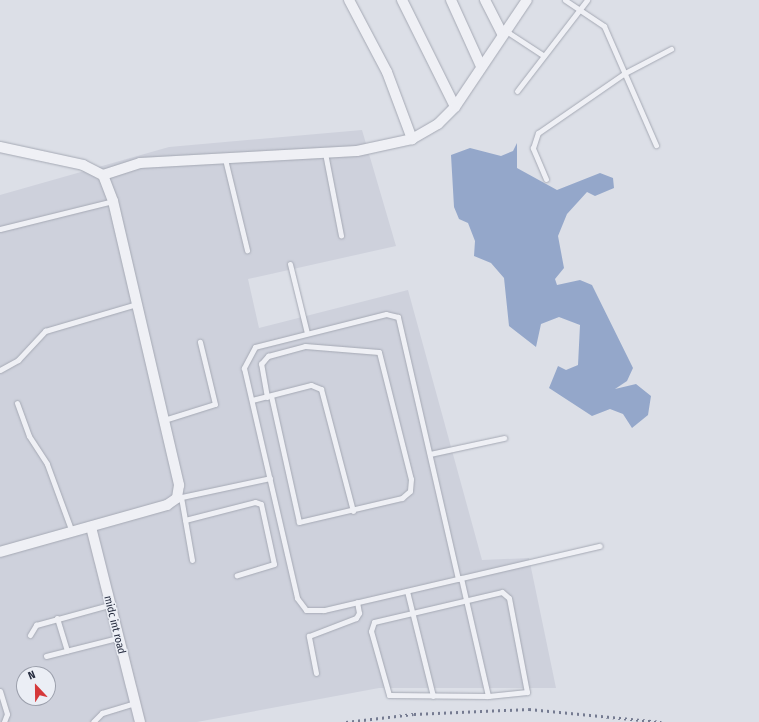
<!DOCTYPE html>
<html>
<head>
<meta charset="utf-8">
<style>
	body { margin:0 }
	#map { position:relative; width:759px; height:722px; overflow:hidden; background:#dcdfe7; font-family:"Fira Sans Condensed",sans-serif }
	div>[style] { position:absolute }
	.built>* { inset:0; background:#ced1dc }
	.water>* { inset:0; background:#94a7ca }
	.roads { filter:drop-shadow(0 0 1px #a5a9b4) drop-shadow(0 0 1px #a5a9b4) }
	.lane>* { height:5px; margin:-2.5px; padding:0 2.5px; transform-origin:2.5px; border-radius:2.5px; background:#eff0f5 }
	.street>* { height:10px; margin:-5px; padding:0 5px; transform-origin:5px; border-radius:5px; background:#eff0f5 }
	.rail>* { height:3px; margin-top:-1.5px; transform-origin:0; background:repeating-linear-gradient(90deg,#757b91 0 2px,transparent 0 6px) }
	span { translate:-50% -50%; white-space:nowrap; text-align:center; line-height:1.15; -webkit-text-stroke:3px #ebeef5; paint-order:stroke }
	.street-label { font-size:11px; color:#252b3e }
	.north { position:absolute; left:16px; top:666px; width:40px; height:40px; box-sizing:border-box; background:#ebeef5; border:1px solid #9ca0ac; border-radius:50%; rotate:338deg; font-size:11px; font-weight:700; line-height:16px; text-align:center; color:#252b3e }
	.north::after { content:''; display:block; margin:auto; width:14px; height:18px; background:#d5383a; clip-path:polygon(50% 0,100% 100%,50% 72%,0 100%) }
</style>
</head>
<body>
<div id="map">
	<div class="built">
		<div style="clip-path:polygon(evenodd,362px 130px,396px 246px,248px 279px,259px 328px,408px 290px,482px 560px,529px 558px,556px 688px,379px 688px,197px 722px,0 722px,0 195px,169px 147px,362px 130px,24px 674px,48px 674px,48px 698px,24px 698px,24px 674px)"></div>
	</div>
	<div class="water">
		<div style="clip-path:polygon(517px 143px,517px 168px,557px 190px,600px 173px,613px 178px,614px 188px,595px 196px,587px 192px,567px 214px,558px 236px,564px 268px,555px 279px,557px 285px,580px 280px,592px 285px,633px 368px,627px 381px,615px 389px,636px 384px,651px 396px,648px 415px,632px 428px,623px 414px,610px 409px,592px 416px,549px 388px,558px 366px,566px 370px,578px 365px,580px 325px,559px 317px,541px 324px,536px 347px,509px 326px,504px 278px,491px 263px,474px 256px,475px 241px,468px 223px,459px 219px,454px 207px,451px 155px,470px 148px,501px 156px,513px 151px)"></div>
	</div>
	<div class="roads">
		<div class="lane">
			<div style="left:565px;top:0;width:47px;rotate:33.7deg"></div>
			<div style="left:604px;top:26px;width:130px;rotate:66.4deg"></div>
			<div style="left:506px;top:31px;width:45px;rotate:33.3deg"></div>
			<div style="left:517px;top:91px;width:115px;rotate:-52.4deg"></div>
			<div style="left:325px;top:153px;width:84px;rotate:79deg"></div>
			<div style="left:225px;top:159px;width:94px;rotate:76.4deg"></div>
			<div style="left:546px;top:179px;width:34px;rotate:-113deg"></div>
			<div style="left:533px;top:148px;width:16px;rotate:-72deg"></div>
			<div style="left:538px;top:133px;width:106px;rotate:-34.6deg"></div>
			<div style="left:625px;top:73px;width:52px;rotate:-27.6deg"></div>
			<div style="left:0;top:229px;width:116px;rotate:-13.9deg"></div>
			<div style="left:290px;top:264px;width:71px;rotate:76.2deg"></div>
			<div style="left:0;top:370px;width:21px;rotate:-29deg"></div>
			<div style="left:18px;top:360px;width:40px;rotate:-47deg"></div>
			<div style="left:45px;top:331px;width:96px;rotate:-16.4deg"></div>
			<div style="left:267px;top:397px;width:34px;rotate:-100deg"></div>
			<div style="left:261px;top:364px;width:11px;rotate:-49deg"></div>
			<div style="left:268px;top:356px;width:38px;rotate:-15deg"></div>
			<div style="left:305px;top:346px;width:74px;rotate:4.6deg"></div>
			<div style="left:379px;top:352px;width:131px;rotate:75.9deg"></div>
			<div style="left:411px;top:479px;width:12px;rotate:95deg"></div>
			<div style="left:410px;top:491px;width:11px;rotate:139deg"></div>
			<div style="left:402px;top:498px;width:106px;rotate:166.9deg"></div>
			<div style="left:299px;top:522px;width:129px;rotate:-102.5deg"></div>
			<div style="left:252px;top:400px;width:61px;rotate:-14.3deg"></div>
			<div style="left:311px;top:385px;width:11px;rotate:22deg"></div>
			<div style="left:321px;top:389px;width:126px;rotate:75.3deg"></div>
			<div style="left:17px;top:403px;width:35px;rotate:70deg"></div>
			<div style="left:29px;top:436px;width:33px;rotate:57deg"></div>
			<div style="left:47px;top:464px;width:72px;rotate:69.8deg"></div>
			<div style="left:164px;top:420px;width:53px;rotate:-17.4deg"></div>
			<div style="left:215px;top:404px;width:64px;rotate:-103.6deg"></div>
			<div style="left:430px;top:454px;width:76px;rotate:-12.2deg"></div>
			<div style="left:181px;top:497px;width:64px;rotate:80.1deg"></div>
			<div style="left:177px;top:498px;width:95px;rotate:-12.1deg"></div>
			<div style="left:185px;top:520px;width:72px;rotate:-14.4deg"></div>
			<div style="left:255px;top:502px;width:6px;rotate:18deg"></div>
			<div style="left:261px;top:504px;width:61px;rotate:77.8deg"></div>
			<div style="left:274px;top:564px;width:39px;rotate:163deg"></div>
			<div style="left:461px;top:578px;width:121px;rotate:77.1deg"></div>
			<div style="left:458px;top:579px;width:269px;rotate:-102.9deg"></div>
			<div style="left:398px;top:317px;width:12px;rotate:-166deg"></div>
			<div style="left:386px;top:314px;width:135px;rotate:165.9deg"></div>
			<div style="left:255px;top:347px;width:24px;rotate:118deg"></div>
			<div style="left:244px;top:368px;width:236px;rotate:77deg"></div>
			<div style="left:297px;top:598px;width:15px;rotate:53deg"></div>
			<div style="left:306px;top:610px;width:18px"></div>
			<div style="left:324px;top:610px;width:283px;rotate:-13.1deg"></div>
			<div style="left:407px;top:591px;width:108px;rotate:76.1deg"></div>
			<div style="left:502px;top:592px;width:9px;rotate:41deg"></div>
			<div style="left:509px;top:598px;width:96px;rotate:79.2deg"></div>
			<div style="left:527px;top:692px;width:39px;rotate:174deg"></div>
			<div style="left:488px;top:696px;width:99px;rotate:-179.4deg"></div>
			<div style="left:389px;top:695px;width:66px;rotate:-105.7deg"></div>
			<div style="left:371px;top:631px;width:9px;rotate:-72deg"></div>
			<div style="left:374px;top:622px;width:131px;rotate:-13.2deg"></div>
			<div style="left:57px;top:618px;width:34px;rotate:73deg"></div>
			<div style="left:30px;top:635px;width:12px;rotate:-59deg"></div>
			<div style="left:36px;top:625px;width:76px;rotate:-15.3deg"></div>
			<div style="left:46px;top:656px;width:73px;rotate:-14.2deg"></div>
			<div style="left:316px;top:673px;width:38px;rotate:-101deg"></div>
			<div style="left:309px;top:636px;width:50px;rotate:-21deg"></div>
			<div style="left:356px;top:618px;width:6px;rotate:-59deg"></div>
			<div style="left:359px;top:613px;width:11px;rotate:-100deg"></div>
			<div style="left:0;top:691px;width:24px;rotate:73deg"></div>
			<div style="left:7px;top:714px;width:9px;rotate:111deg"></div>
			<div style="left:93px;top:722px;width:13px;rotate:-45deg"></div>
			<div style="left:102px;top:713px;width:34px;rotate:-17deg"></div>
		</div>
		<div class="street">
			<div style="left:349px;top:0;width:81px;rotate:62.2deg"></div>
			<div style="left:387px;top:72px;width:72px;rotate:69.5deg"></div>
			<div style="left:402px;top:0;width:119px;rotate:63.6deg"></div>
			<div style="left:451px;top:0;width:72px;rotate:65.6deg"></div>
			<div style="left:485px;top:0;width:38px;rotate:63deg"></div>
			<div style="left:0;top:147px;width:85px;rotate:12.2deg"></div>
			<div style="left:83px;top:165px;width:22px;rotate:27deg"></div>
			<div style="left:103px;top:175px;width:28px;rotate:69deg"></div>
			<div style="left:113px;top:201px;width:292px;rotate:76.9deg"></div>
			<div style="left:179px;top:485px;width:13px;rotate:99deg"></div>
			<div style="left:177px;top:498px;width:12px;rotate:145deg"></div>
			<div style="left:167px;top:505px;width:173px;rotate:164.3deg"></div>
			<div style="left:103px;top:175px;width:39px;rotate:-18deg"></div>
			<div style="left:140px;top:163px;width:217px;rotate:-3.2deg"></div>
			<div style="left:357px;top:151px;width:56px;rotate:-12.3deg"></div>
			<div style="left:412px;top:139px;width:30px;rotate:-30deg"></div>
			<div style="left:438px;top:124px;width:24px;rotate:-45deg"></div>
			<div style="left:455px;top:107px;width:129px;rotate:-56.1deg"></div>
			<div style="left:91px;top:527px;width:201px;rotate:75.9deg"></div>
		</div>
	</div>
	<div class="rail">
		<div style="left:346px;top:722px;width:68px;rotate:-6.7deg"></div>
		<div style="left:414px;top:714px;width:115px;rotate:-2.5deg"></div>
		<div style="left:529px;top:709px;width:133px;rotate:5.6deg"></div>
	</div>
	<div class="street-label">
		<span style="left:114px;top:625px;rotate:76deg">midc int road</span>
	</div>
	<div class="north">N</div>
</div>
</body>
</html>
